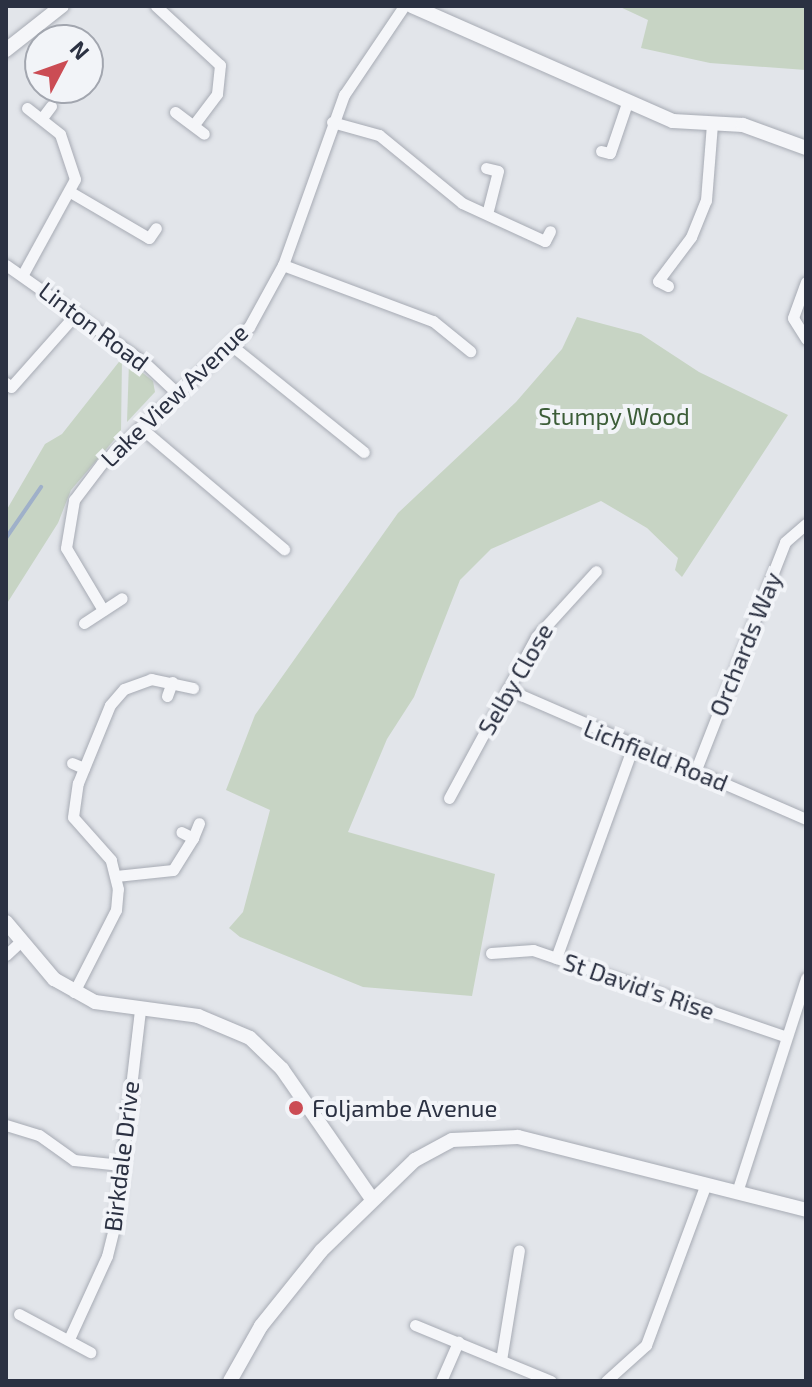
<!DOCTYPE html>
<html>
<head>
<meta charset="utf-8">
<style>
	body { margin:0 }
	#map { position:relative; width:812px; height:1387px; overflow:hidden; background:#e2e5ea; font-family:"Exo 2",sans-serif }
	div>[style] { position:absolute }
	.green>* { inset:0; background:#c7d4c4 }
	.stream>* { height:4px; margin:-2px; padding:0 2px; transform-origin:2px; border-radius:2px; background:#9fb0c9 }
	.roads { filter:drop-shadow(0 0 2px #a7abb4) drop-shadow(0 0 2px #a7abb4) }
	.minor>* { height:11px; margin:-5.5px; padding:0 5.5px; transform-origin:5.5px; border-radius:5.5px; background:#f5f6f9 }
	.tertiary>* { height:14px; margin:-7px; padding:0 7px; transform-origin:7px; border-radius:7px; background:#f5f6f9 }
	.dots>* { width:22px; height:22px; translate:-50% -50%; box-sizing:border-box; border:4px solid #f2f4f8; border-radius:50% }
	span { translate:-50% -50%; white-space:nowrap; text-align:center; line-height:1.15; -webkit-text-stroke:8px #f2f4f8; paint-order:stroke }
	.street-label { font-size:24px; color:#2b3142 }
	.park-label { font-size:24px; color:#3c5d38 }
	.poi-label { font-size:24px; color:#2b3142 }
	.left { translate:0 -50%; text-align:left }
	.frame { position:absolute; inset:0; border:8px solid #2b3142; pointer-events:none }
	.north { position:absolute; left:24px; top:24px; width:80px; height:80px; box-sizing:border-box; background:#f2f4f8; border:2px solid #a2a6af; border-radius:50%; rotate:49deg; font-size:22px; font-weight:700; line-height:32px; text-align:center; color:#2b3142 }
	.north::after { content:''; display:block; margin:auto; width:28px; height:36px; background:#cb4c54; clip-path:polygon(50% 0,100% 100%,50% 72%,0 100%) }
</style>
</head>
<body>
<div id="map">
	<div class="green">
		<div style="clip-path:polygon(618px 6px,806px 6px,806px 70px,710px 63px,641px 48px,648px 20px)"></div>
		<div style="clip-path:polygon(577px 317px,641px 334px,699px 372px,788px 415px,682px 577px,675px 570px,678px 558px,647px 528px,601px 501px,491px 549px,460px 580px,414px 697px,387px 739px,348px 832px,495px 874px,472px 996px,363px 987px,240px 937px,229px 928px,243px 912px,270px 810px,226px 790px,255px 715px,398px 513px,516px 402px,562px 349px)"></div>
		<div style="clip-path:polygon(122px 358px,121px 432px,71px 490px,58px 523px,6px 605px,6px 511px,45px 444px,62px 434px)"></div>
		<div style="clip-path:polygon(129px 362px,153px 381px,155px 392px,127px 422px)"></div>
	</div>
	<div class="stream">
		<div style="left:6px;top:538px;width:62px;rotate:-55.5deg"></div>
	</div>
	<div class="roads">
		<div class="minor">
			<div style="left:156px;top:6px;width:87px;rotate:42.7deg"></div>
			<div style="left:220px;top:65px;width:29px;rotate:96deg"></div>
			<div style="left:217px;top:94px;width:39px;rotate:127deg"></div>
			<div style="left:175px;top:112px;width:36px;rotate:37deg"></div>
			<div style="left:42px;top:118px;width:15px;rotate:-53deg"></div>
			<div style="left:332px;top:122px;width:49px;rotate:15.5deg"></div>
			<div style="left:379px;top:135px;width:107px;rotate:39.3deg"></div>
			<div style="left:462px;top:203px;width:91px;rotate:24.6deg"></div>
			<div style="left:545px;top:241px;width:11px;rotate:-63deg"></div>
			<div style="left:601px;top:151px;width:9px;rotate:13deg"></div>
			<div style="left:610px;top:153px;width:53px;rotate:-71.2deg"></div>
			<div style="left:486px;top:168px;width:12px;rotate:14deg"></div>
			<div style="left:498px;top:171px;width:44px;rotate:104.3deg"></div>
			<div style="left:72px;top:193px;width:89px;rotate:30.3deg"></div>
			<div style="left:149px;top:238px;width:12px;rotate:-55deg"></div>
			<div style="left:6px;top:265px;width:170px;rotate:35.2deg"></div>
			<div style="left:145px;top:363px;width:44px;rotate:43.2deg"></div>
			<div style="left:283px;top:265px;width:160px;rotate:20.5deg"></div>
			<div style="left:433px;top:321px;width:48px;rotate:39deg"></div>
			<div style="left:23px;top:274px;width:108px;rotate:-61.3deg"></div>
			<div style="left:75px;top:179px;width:47px;rotate:-108.4deg"></div>
			<div style="left:60px;top:134px;width:42px;rotate:-141.8deg"></div>
			<div style="left:806px;top:282px;width:38px;rotate:110deg"></div>
			<div style="left:793px;top:318px;width:25px;rotate:58deg"></div>
			<div style="left:668px;top:286px;width:11px;rotate:-153deg"></div>
			<div style="left:658px;top:281px;width:55px;rotate:-53.1deg"></div>
			<div style="left:691px;top:237px;width:40px;rotate:-68deg"></div>
			<div style="left:706px;top:200px;width:76px;rotate:-85.5deg"></div>
			<div style="left:232px;top:346px;width:169px;rotate:38.8deg"></div>
			<div style="left:6px;top:383px;width:6px;rotate:39deg"></div>
			<div style="left:11px;top:387px;width:96px;rotate:-48.4deg"></div>
			<div style="left:140px;top:427px;width:189px;rotate:40.3deg"></div>
			<div style="left:103px;top:610px;width:72px;rotate:-120.8deg"></div>
			<div style="left:66px;top:548px;width:49px;rotate:-80.5deg"></div>
			<div style="left:74px;top:500px;width:46px;rotate:-52.9deg"></div>
			<div style="left:102px;top:463px;width:200px;rotate:-42.8deg"></div>
			<div style="left:249px;top:327px;width:71px;rotate:-61.3deg"></div>
			<div style="left:283px;top:265px;width:181px;rotate:-70.3deg"></div>
			<div style="left:344px;top:95px;width:107px;rotate:-56deg"></div>
			<div style="left:84px;top:623px;width:45px;rotate:-33.3deg"></div>
			<div style="left:507px;top:689px;width:326px;rotate:23.5deg"></div>
			<div style="left:167px;top:696px;width:15px;rotate:-70deg"></div>
			<div style="left:72px;top:763px;width:13px;rotate:23deg"></div>
			<div style="left:695px;top:772px;width:247px;rotate:-68.6deg"></div>
			<div style="left:785px;top:542px;width:28px;rotate:-41deg"></div>
			<div style="left:449px;top:798px;width:183px;rotate:-61.6deg"></div>
			<div style="left:536px;top:637px;width:89px;rotate:-47.7deg"></div>
			<div style="left:193px;top:838px;width:16px;rotate:-68deg"></div>
			<div style="left:116px;top:876px;width:57px;rotate:-6deg"></div>
			<div style="left:173px;top:870px;width:38px;rotate:-58deg"></div>
			<div style="left:193px;top:838px;width:13px;rotate:-153deg"></div>
			<div style="left:491px;top:953px;width:42px;rotate:-4.1deg"></div>
			<div style="left:533px;top:950px;width:265px;rotate:18.9deg"></div>
			<div style="left:6px;top:955px;width:19px;rotate:-43deg"></div>
			<div style="left:556px;top:958px;width:226px;rotate:-70deg"></div>
			<div style="left:74px;top:992px;width:92px;rotate:-62.9deg"></div>
			<div style="left:116px;top:910px;width:21px;rotate:-85deg"></div>
			<div style="left:118px;top:889px;width:30px;rotate:-104deg"></div>
			<div style="left:111px;top:860px;width:57px;rotate:-131.5deg"></div>
			<div style="left:73px;top:817px;width:34px;rotate:-82deg"></div>
			<div style="left:78px;top:783px;width:84px;rotate:-67.7deg"></div>
			<div style="left:110px;top:705px;width:21px;rotate:-49deg"></div>
			<div style="left:124px;top:689px;width:29px;rotate:-20deg"></div>
			<div style="left:151px;top:679px;width:43px;rotate:12.1deg"></div>
			<div style="left:6px;top:1125px;width:34px;rotate:17deg"></div>
			<div style="left:39px;top:1135px;width:43px;rotate:35.5deg"></div>
			<div style="left:74px;top:1160px;width:47px;rotate:6.1deg"></div>
			<div style="left:737px;top:1192px;width:225px;rotate:-72.1deg"></div>
			<div style="left:19px;top:1314px;width:81px;rotate:28.2deg"></div>
			<div style="left:415px;top:1325px;width:147px;rotate:22.4deg"></div>
			<div style="left:69px;top:1339px;width:91px;rotate:-65.4deg"></div>
			<div style="left:107px;top:1256px;width:34px;rotate:-76deg"></div>
			<div style="left:115px;top:1223px;width:213px;rotate:-83.3deg"></div>
			<div style="left:501px;top:1360px;width:111px;rotate:-80.7deg"></div>
			<div style="left:441px;top:1381px;width:43px;rotate:-66.4deg"></div>
			<div style="left:606px;top:1381px;width:54px;rotate:-42deg"></div>
			<div style="left:646px;top:1345px;width:172px;rotate:-69.6deg"></div>
		</div>
		<div class="tertiary">
			<div style="left:412px;top:6px;width:285px;rotate:23.8deg"></div>
			<div style="left:673px;top:121px;width:70px;rotate:3.3deg"></div>
			<div style="left:743px;top:125px;width:67px;rotate:20.1deg"></div>
			<div style="left:6px;top:50px;width:71px;rotate:-38.2deg"></div>
			<div style="left:6px;top:922px;width:75px;rotate:49.9deg"></div>
			<div style="left:54px;top:979px;width:47px;rotate:29.3deg"></div>
			<div style="left:95px;top:1002px;width:104px;rotate:7.7deg"></div>
			<div style="left:198px;top:1016px;width:56px;rotate:22.9deg"></div>
			<div style="left:250px;top:1038px;width:45px;rotate:44.1deg"></div>
			<div style="left:282px;top:1069px;width:158px;rotate:55.3deg"></div>
			<div style="left:230px;top:1381px;width:63px;rotate:-60.6deg"></div>
			<div style="left:261px;top:1326px;width:96px;rotate:-51.3deg"></div>
			<div style="left:321px;top:1251px;width:131px;rotate:-44.1deg"></div>
			<div style="left:415px;top:1160px;width:42px;rotate:-28.4deg"></div>
			<div style="left:452px;top:1140px;width:66px;rotate:-2.6deg"></div>
			<div style="left:518px;top:1137px;width:297px;rotate:14.2deg"></div>
		</div>
	</div>
	<div class="dots">
		<div style="left:296px;top:1108px;background:#cb4c54"></div>
	</div>
	<div class="street-label">
		<span style="left:94px;top:326px;rotate:37deg">Linton Road</span>
		<span style="left:174px;top:395px;rotate:-44deg">Lake View Avenue</span>
		<span style="left:745px;top:644px;rotate:-68deg">Orchards Way</span>
		<span style="left:515px;top:679px;rotate:-60deg">Selby Close</span>
		<span style="left:656px;top:755px;rotate:22deg">Lichfield Road</span>
		<span style="left:639px;top:986px;rotate:19deg">St David's Rise</span>
		<span style="left:121px;top:1156px;rotate:-83deg">Birkdale Drive</span>
	</div>
	<div class="park-label">
		<span style="left:614px;top:416px">Stumpy Wood</span>
	</div>
	<div class="poi-label">
		<span class="left" style="left:312px;top:1108px">Foljambe Avenue</span>
	</div>
	<div class="frame"></div>
	<div class="north">N</div>
</div>
</body>
</html>
